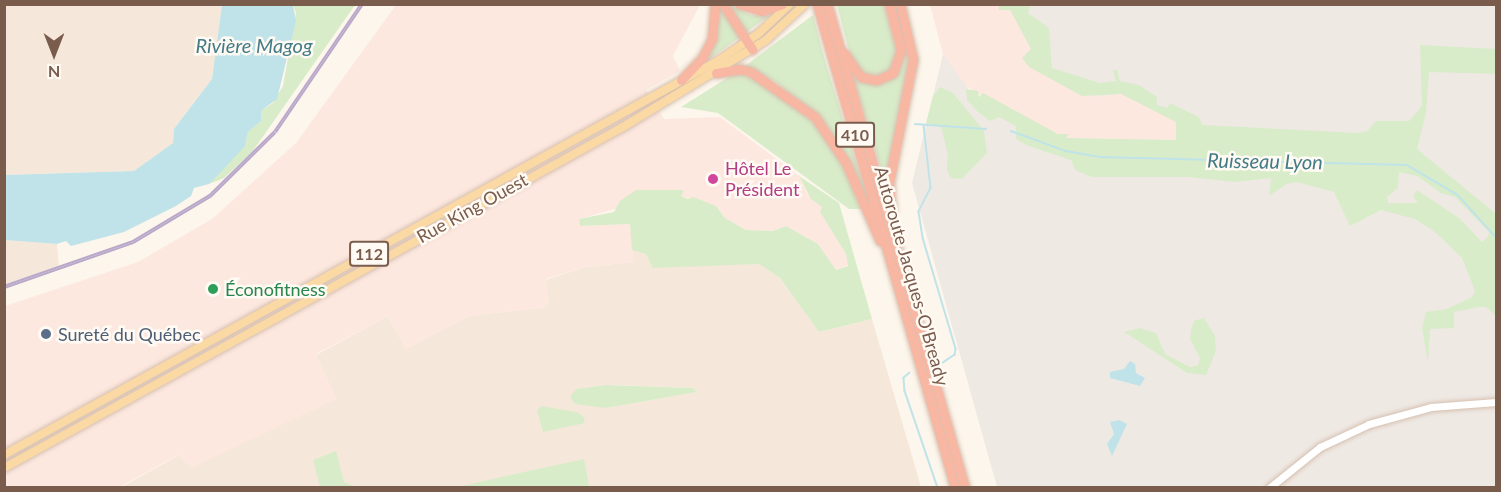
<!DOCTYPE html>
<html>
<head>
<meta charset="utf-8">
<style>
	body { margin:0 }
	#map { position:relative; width:1501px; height:492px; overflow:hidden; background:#fdf6ec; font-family:Lato,sans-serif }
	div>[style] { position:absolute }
	.residential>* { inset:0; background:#f5e8da }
	.commercial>* { inset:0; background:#fde8e0 }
	.industrial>* { inset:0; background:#efe9e4 }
	.green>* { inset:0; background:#d8ecc9 }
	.water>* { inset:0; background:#bfe3e8 }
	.stream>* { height:1.5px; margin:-0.75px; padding:0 0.75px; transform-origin:0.75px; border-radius:0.75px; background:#bfe3e8 }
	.roads { filter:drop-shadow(0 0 2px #d6c0b0) drop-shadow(0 0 2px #d6c0b0) }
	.secondary>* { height:7px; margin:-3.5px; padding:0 3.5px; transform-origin:3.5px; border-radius:3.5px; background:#fff }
	.primary>* { height:8px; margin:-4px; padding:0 4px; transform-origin:4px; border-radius:4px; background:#fbd9a5 }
	.highway>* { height:9px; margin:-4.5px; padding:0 4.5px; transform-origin:4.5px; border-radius:4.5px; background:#f7b7a3 }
	.rail>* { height:4px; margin-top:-2px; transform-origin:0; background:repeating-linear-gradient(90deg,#fffaf3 0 4.5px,#b9a8c9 0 9px); box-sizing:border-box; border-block:2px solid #b9a8c9 }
	.dots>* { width:16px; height:16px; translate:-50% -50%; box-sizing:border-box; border:3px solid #fffaf3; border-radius:50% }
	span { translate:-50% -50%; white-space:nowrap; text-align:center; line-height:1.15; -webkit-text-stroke:5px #fffaf3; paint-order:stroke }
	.shield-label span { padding:2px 4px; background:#fffaf3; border:2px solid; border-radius:4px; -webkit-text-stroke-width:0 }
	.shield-label { font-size:16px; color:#7a5c4d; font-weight:700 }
	.hotel-label { font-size:18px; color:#b23c85 }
	.left { translate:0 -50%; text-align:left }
	.street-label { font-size:18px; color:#7a5c4d }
	.leisure-label { font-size:18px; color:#27864d }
	.service-label { font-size:18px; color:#4e5e75 }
	.water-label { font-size:20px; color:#437c86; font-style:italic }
	.frame { position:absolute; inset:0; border:6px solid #7a5c4d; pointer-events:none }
	.north { position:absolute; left:24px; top:24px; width:60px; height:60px; -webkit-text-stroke:4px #fffaf3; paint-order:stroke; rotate:180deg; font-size:16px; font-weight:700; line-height:24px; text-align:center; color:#7a5c4d }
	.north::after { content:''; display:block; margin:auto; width:21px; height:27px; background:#7a5c4d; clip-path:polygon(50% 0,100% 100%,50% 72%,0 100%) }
</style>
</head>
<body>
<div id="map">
	<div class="residential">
		<div style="clip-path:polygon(5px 5px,222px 5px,212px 79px,174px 129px,173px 143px,134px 171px,5px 175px)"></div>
		<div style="clip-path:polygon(5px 240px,57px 244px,59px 267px,5px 284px)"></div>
		<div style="clip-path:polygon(evenodd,680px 246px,680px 265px,759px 264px,780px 278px,819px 332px,872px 319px,921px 487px,120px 488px,179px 455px,336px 399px,316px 355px,388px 316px,406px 349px,468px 316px,548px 307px,546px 280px,585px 267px,633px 262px,632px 250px,680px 246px,615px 385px,693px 388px,697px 392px,606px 408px,576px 389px,615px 385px)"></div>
	</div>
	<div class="commercial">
		<div style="clip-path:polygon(396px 5px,700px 5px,673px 56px,680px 71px,646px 90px,664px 119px,720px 117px,799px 176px,807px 193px,822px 207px,820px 212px,846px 254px,848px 265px,836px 270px,818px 244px,786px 226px,773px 231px,746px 230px,725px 218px,716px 206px,680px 196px,684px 190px,579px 219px,580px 226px,630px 224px,634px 262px,585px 267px,546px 279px,548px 307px,468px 316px,406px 349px,388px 316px,316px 354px,336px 399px,191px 468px,178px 455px,120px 487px,5px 488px,5px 306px,138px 262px,212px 219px,296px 143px)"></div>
		<div style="clip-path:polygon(930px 5px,1012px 5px,1034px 46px,1023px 58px,1095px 97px,1121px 94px,1176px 121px,1176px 140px,1065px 138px,1035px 133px,959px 81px,943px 54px)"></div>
	</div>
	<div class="industrial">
		<div style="clip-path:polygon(1012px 5px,1496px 5px,1496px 487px,997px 487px,912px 183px,943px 54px,974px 97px,1017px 126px,1065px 138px,1176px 140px,1176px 121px,1121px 94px,1095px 97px,1022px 58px,1034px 46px)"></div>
	</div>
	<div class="green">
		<div style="clip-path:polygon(293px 5px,355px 5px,252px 152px,224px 178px,209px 184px,246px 142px,248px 132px,261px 121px,262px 110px,273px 103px,283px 86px,296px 13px)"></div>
		<div style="clip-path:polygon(720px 5px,731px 5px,750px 15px,769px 16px,704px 63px,718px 34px)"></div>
		<div style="clip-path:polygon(837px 5px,884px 5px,897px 49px,891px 70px,879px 76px,866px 75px,852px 62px)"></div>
		<div style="clip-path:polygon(893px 5px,897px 5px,909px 58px,886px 186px,853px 78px,874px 84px,899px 72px,905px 48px)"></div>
		<div style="clip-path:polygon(evenodd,999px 5px,1030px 5px,1028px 13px,1049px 28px,1052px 68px,1100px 83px,1116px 81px,1113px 70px,1117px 70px,1120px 81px,1139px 85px,1157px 97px,1157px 105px,1167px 108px,1170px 103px,1199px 117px,1202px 125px,1359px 133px,1367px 131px,1376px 121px,1409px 121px,1422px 106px,1420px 45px,1496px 49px,1496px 74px,1429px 72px,1426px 113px,1417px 149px,1496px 214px,1496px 316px,1486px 307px,1479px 307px,1454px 312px,1454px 328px,1430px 329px,1428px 363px,1422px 328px,1426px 312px,1447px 309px,1472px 297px,1475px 291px,1462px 258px,1435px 232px,1415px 219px,1381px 210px,1350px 226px,1334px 192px,1297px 182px,1287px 184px,1269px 196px,1271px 178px,1235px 182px,1189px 177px,1092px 177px,1075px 170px,1071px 160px,1026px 145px,1016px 139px,1016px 126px,999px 117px,990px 121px,977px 111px,967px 100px,966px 89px,978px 91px,979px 97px,983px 93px,1058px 134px,1069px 134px,1066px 138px,1176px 140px,1176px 122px,1121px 94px,1082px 96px,1029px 67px,1022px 58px,1031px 49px,1010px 10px,999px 10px,999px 5px,1399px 172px,1417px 176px,1441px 193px,1455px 197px,1489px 232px,1488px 237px,1482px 242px,1459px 218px,1417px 190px,1413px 196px,1418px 203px,1388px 203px,1387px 197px,1398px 188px,1399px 172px)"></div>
		<div style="clip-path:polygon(813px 15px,826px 64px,876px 226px,829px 128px,776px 82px,745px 66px)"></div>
		<div style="clip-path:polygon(735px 73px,753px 78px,812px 119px,842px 164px,861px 209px,849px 209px,718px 113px,681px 107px)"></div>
		<div style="clip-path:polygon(940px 87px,953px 93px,984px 131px,987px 153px,962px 179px,951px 178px,947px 170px,948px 155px,941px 127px,926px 123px,933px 96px)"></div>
		<div style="clip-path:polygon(799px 176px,839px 203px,872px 319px,819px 332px,780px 278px,759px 264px,653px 268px,646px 254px,632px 250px,630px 224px,580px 226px,579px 219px,614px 212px,620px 201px,636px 190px,684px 190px,681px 196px,688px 199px,693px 197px,716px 206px,725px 218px,746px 230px,773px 231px,786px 226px,818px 244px,836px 270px,848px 266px,846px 254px,820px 212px,822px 207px,811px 199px)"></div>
		<div style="clip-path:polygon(1204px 318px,1215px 336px,1216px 351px,1206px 375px,1187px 373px,1124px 332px,1140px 328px,1156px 333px,1165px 354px,1190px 367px,1198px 365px,1200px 358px,1190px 339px,1191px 329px,1194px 321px)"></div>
		<div style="clip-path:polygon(607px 385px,693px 388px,697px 392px,606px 408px,575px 404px,570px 397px,576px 389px)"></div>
		<div style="clip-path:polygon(541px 406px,576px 412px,583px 416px,585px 423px,543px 432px,537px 410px)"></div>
		<div style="clip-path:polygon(336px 451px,344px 482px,356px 487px,320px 487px,313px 460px)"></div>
		<div style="clip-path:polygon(584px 459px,589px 487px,457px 487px,497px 478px)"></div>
	</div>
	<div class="water">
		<div style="clip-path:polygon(222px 5px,293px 5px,296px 21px,277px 99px,262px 110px,261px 121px,248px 132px,245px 146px,218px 175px,209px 184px,194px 188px,191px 196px,176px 206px,124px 232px,71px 246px,66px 241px,57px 244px,5px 240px,5px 175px,134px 171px,173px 143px,174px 129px,212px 79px)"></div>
		<div style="clip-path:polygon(1130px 361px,1135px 364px,1136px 373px,1145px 378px,1140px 386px,1110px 378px,1110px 372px,1124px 369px)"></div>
		<div style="clip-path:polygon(1119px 420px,1127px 424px,1112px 456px,1107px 444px,1114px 434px,1110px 422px)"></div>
	</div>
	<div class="stream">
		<div style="left:915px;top:124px;width:71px;rotate:4deg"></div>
		<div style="left:924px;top:125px;width:63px;rotate:83.7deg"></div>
		<div style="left:931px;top:188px;width:27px;rotate:117deg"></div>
		<div style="left:919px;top:212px;width:26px;rotate:81deg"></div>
		<div style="left:923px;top:238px;width:116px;rotate:73.4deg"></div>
		<div style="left:956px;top:349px;width:6px;rotate:99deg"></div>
		<div style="left:955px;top:355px;width:14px;rotate:146deg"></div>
		<div style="left:1011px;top:131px;width:59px;rotate:20deg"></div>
		<div style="left:1066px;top:151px;width:34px;rotate:10deg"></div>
		<div style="left:1099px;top:157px;width:308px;rotate:1.5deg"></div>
		<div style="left:1407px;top:165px;width:59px;rotate:30.5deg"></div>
		<div style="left:1458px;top:195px;width:57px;rotate:47.9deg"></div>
		<div style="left:910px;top:373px;width:8px;rotate:140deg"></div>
		<div style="left:904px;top:378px;width:13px;rotate:86deg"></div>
		<div style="left:905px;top:391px;width:102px;rotate:71.2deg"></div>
	</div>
	<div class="roads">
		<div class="secondary">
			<div style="left:1269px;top:488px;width:65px;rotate:-38.8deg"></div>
			<div style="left:1320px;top:447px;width:54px;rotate:-25.1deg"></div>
			<div style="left:1369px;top:424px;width:64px;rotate:-15.3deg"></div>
			<div style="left:1431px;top:407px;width:65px;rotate:-4.4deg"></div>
		</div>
		<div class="primary">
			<div style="left:4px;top:455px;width:817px;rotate:-28.92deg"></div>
			<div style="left:719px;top:60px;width:47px;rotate:-33.7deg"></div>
			<div style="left:758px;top:34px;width:44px;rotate:-43.2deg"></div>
			<div style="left:4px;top:468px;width:707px;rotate:-28.85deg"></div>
			<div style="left:623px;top:127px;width:167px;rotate:-31.3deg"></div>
			<div style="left:766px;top:40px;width:53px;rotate:-42.7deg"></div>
		</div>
		<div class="highway">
			<div style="left:723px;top:4px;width:54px;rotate:57.2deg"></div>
			<div style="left:739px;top:4px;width:24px;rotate:17deg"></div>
			<div style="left:762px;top:11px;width:21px;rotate:-19deg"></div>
			<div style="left:817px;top:4px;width:503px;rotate:74.09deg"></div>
			<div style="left:827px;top:4px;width:503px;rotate:74.09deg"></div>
			<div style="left:844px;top:53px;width:29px;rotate:55deg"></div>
			<div style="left:861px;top:77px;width:16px;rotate:11deg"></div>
			<div style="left:877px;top:80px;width:17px;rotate:-24deg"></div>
			<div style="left:893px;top:73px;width:24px;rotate:-71deg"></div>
			<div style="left:901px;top:50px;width:48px;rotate:-104.6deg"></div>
			<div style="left:716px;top:73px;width:24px;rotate:-9deg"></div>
			<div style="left:740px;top:69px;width:11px;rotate:15deg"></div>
			<div style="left:751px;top:72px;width:78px;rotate:35.1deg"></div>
			<div style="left:815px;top:117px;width:55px;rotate:56deg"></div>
			<div style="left:846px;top:163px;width:85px;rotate:66.4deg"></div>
			<div style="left:681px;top:80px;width:30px;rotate:-46deg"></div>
			<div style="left:702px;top:58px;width:21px;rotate:-62deg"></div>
			<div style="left:712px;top:39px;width:35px;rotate:-85deg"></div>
			<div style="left:891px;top:211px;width:28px;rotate:-94deg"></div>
			<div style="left:889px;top:183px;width:126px;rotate:-79deg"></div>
			<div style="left:913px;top:59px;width:57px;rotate:-103.3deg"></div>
		</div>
	</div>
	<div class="rail">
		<div style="left:4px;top:287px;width:137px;rotate:-19.2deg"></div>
		<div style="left:133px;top:242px;width:90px;rotate:-30.9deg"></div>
		<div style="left:210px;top:196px;width:91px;rotate:-44.6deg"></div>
		<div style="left:275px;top:132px;width:155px;rotate:-55.8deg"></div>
	</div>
	<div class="dots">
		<div style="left:713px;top:179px;background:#d1479c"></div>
		<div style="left:213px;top:289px;background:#2e9e5b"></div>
		<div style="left:46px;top:334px;background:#5c6f8a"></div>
	</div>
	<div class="shield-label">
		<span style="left:855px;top:135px">410</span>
		<span style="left:369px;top:254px">112</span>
	</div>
	<div class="hotel-label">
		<span class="left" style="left:725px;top:179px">Hôtel Le<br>Président</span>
	</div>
	<div class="street-label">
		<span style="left:472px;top:208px;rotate:-29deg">Rue King Ouest</span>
		<span style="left:912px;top:276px;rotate:74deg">Autoroute Jacques-O'Bready</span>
	</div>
	<div class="leisure-label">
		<span class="left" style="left:225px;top:289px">Éconofitness</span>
	</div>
	<div class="service-label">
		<span class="left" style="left:58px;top:334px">Sureté du Québec</span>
	</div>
	<div class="water-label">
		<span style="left:254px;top:45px">Rivière Magog</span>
		<span style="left:1265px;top:161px;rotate:1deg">Ruisseau Lyon</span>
	</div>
	<div class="frame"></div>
	<div class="north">N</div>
</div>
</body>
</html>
